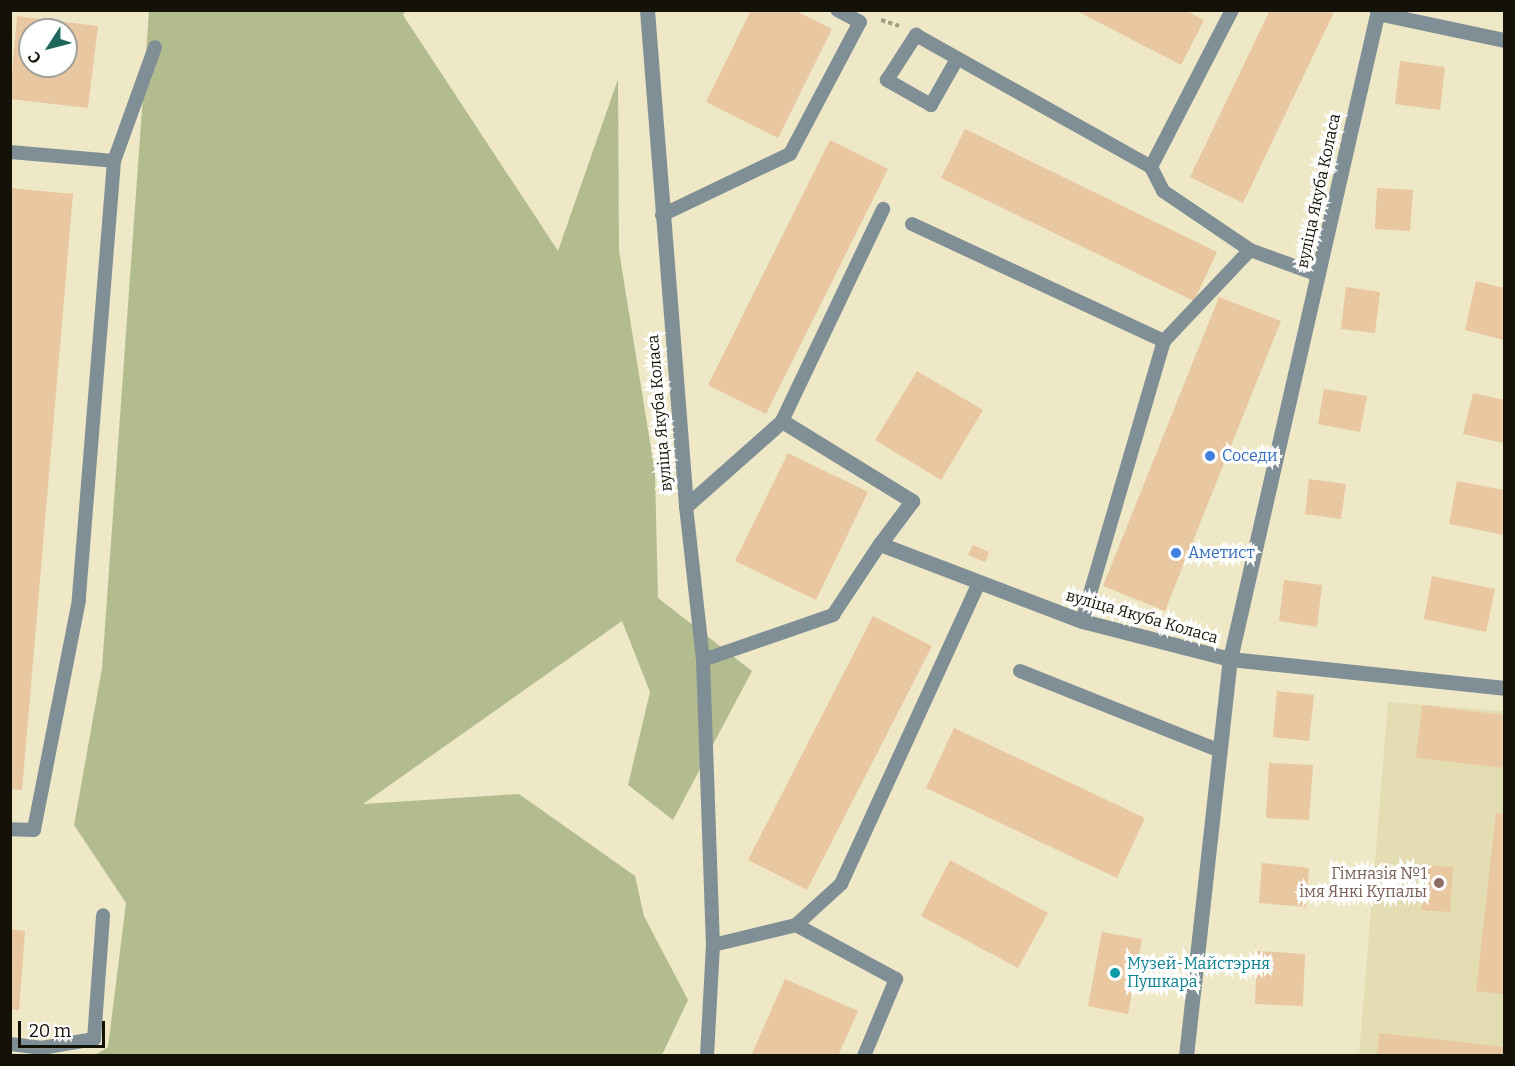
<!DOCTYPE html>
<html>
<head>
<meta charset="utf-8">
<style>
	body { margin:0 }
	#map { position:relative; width:1515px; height:1066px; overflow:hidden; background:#eee8c6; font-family:Bitter,serif }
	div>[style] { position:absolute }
	.built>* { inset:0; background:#e4ddb4 }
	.forest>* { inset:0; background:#b3bc8e }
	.building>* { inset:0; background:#e8c7a1 }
	.path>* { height:4px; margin-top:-2px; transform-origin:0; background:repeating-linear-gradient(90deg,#a39e84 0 4.5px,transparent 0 7.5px) }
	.service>* { height:14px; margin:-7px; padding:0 7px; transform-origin:7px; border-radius:7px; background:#808f96 }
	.minor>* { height:15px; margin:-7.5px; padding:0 7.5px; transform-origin:7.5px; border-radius:7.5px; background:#808f96 }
	.dots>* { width:16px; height:16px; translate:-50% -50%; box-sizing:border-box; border:3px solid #fff; border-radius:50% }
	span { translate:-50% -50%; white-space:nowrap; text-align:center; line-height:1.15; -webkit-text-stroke:6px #fff; paint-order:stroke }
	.street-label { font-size:16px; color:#141106 }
	.shop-label { font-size:16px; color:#366cbe }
	.left { translate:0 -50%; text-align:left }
	.education-label { font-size:16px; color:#785e54 }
	.right { translate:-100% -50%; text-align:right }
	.culture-label { font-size:16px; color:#0d838f }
	.frame { position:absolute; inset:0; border:12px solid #141106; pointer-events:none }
	.north { position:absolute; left:18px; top:18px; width:60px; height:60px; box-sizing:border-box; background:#fff; border:2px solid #a1a09b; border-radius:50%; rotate:234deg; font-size:16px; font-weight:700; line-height:24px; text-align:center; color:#141106 }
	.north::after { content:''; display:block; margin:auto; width:21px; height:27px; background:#1f675d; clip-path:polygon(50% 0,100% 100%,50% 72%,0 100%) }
	.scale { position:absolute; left:18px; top:1021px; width:87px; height:27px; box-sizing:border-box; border:3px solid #141106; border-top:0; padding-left:8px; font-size:18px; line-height:21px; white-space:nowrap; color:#141106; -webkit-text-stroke:4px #fff; paint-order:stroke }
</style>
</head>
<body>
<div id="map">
	<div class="built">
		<div style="clip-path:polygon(1388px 702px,1504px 711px,1504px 1055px,1359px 1056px)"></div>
	</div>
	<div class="forest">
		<div style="clip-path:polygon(149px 11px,405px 11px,403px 15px,558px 251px,618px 79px,619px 251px,655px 473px,658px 598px,752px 671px,673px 820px,628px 785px,650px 692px,622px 621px,363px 804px,519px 794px,635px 876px,644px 916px,688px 1000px,662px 1055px,95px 1055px,108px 1047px,126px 903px,74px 825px,102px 668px)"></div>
	</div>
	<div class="building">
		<div style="clip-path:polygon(751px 10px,794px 10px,832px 29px,778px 138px,706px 102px)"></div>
		<div style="clip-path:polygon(1075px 10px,1185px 10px,1204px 20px,1181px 65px)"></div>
		<div style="clip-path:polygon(1270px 10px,1335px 10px,1243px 203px,1190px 177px)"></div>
		<div style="clip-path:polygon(evenodd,17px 16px,98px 26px,88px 108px,10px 99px,17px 16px,30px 30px,66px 30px,66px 66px,30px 66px,30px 30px)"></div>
		<div style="clip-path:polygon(1400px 61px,1445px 67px,1440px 110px,1395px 104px)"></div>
		<div style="clip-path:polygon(965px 129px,1217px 252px,1194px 301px,941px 178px)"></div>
		<div style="clip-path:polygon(830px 140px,888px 169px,766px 414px,708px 385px)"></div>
		<div style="clip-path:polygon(10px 188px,73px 194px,22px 790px,10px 789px)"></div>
		<div style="clip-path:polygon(1377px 188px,1413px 190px,1410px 231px,1375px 229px)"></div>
		<div style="clip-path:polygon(1476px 281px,1504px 288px,1504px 340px,1465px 330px)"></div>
		<div style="clip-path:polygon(1346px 287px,1380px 292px,1375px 333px,1341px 329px)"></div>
		<div style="clip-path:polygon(1219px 297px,1281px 321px,1165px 611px,1103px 586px)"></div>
		<div style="clip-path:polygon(917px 371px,983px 410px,941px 480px,875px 440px)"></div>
		<div style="clip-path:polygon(1324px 389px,1367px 396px,1360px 432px,1318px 424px)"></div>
		<div style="clip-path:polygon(1473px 393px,1504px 400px,1504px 443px,1463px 434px)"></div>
		<div style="clip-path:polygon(788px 453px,868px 492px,816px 600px,735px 561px)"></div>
		<div style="clip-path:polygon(1309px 479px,1346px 484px,1341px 519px,1305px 514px)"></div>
		<div style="clip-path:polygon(1457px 481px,1504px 490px,1504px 535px,1449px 524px)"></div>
		<div style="clip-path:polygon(973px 545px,989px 552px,985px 562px,968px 555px)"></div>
		<div style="clip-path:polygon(1432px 576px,1495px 589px,1486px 632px,1424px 619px)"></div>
		<div style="clip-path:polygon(1284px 580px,1322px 585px,1317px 627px,1279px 621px)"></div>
		<div style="clip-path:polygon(873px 616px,932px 646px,807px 890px,748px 860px)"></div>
		<div style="clip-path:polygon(1277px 691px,1314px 695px,1309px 741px,1273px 737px)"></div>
		<div style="clip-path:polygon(1422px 705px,1504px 715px,1504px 768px,1416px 758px)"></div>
		<div style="clip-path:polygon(954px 728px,1145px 818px,1117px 878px,926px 788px)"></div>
		<div style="clip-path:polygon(1269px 763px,1313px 765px,1309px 820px,1266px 818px)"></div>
		<div style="clip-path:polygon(1496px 813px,1504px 814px,1504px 994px,1476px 991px)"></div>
		<div style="clip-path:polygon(950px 860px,1048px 913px,1018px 968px,921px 916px)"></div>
		<div style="clip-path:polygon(1262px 863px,1309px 868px,1306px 907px,1259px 903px)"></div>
		<div style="clip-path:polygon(1424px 865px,1453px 867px,1450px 912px,1421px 910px)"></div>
		<div style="clip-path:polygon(10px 929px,25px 931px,19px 1010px,10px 1009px)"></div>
		<div style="clip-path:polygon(1102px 932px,1142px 939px,1128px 1014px,1088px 1006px)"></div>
		<div style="clip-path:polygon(1257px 951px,1305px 954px,1303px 1006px,1255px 1004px)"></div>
		<div style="clip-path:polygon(785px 979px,858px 1011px,838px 1056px,751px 1056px)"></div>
		<div style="clip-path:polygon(1379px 1033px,1504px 1047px,1504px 1056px,1377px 1056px)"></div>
	</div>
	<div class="path">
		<div style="left:881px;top:20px;width:19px;rotate:18deg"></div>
	</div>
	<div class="service">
		<div style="left:1232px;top:10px;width:177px;rotate:117.3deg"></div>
		<div style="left:1151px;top:167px;width:27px;rotate:63deg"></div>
		<div style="left:1163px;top:191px;width:105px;rotate:34.1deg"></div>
		<div style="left:1250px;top:250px;width:73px;rotate:19.9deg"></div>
		<div style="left:957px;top:59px;width:53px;rotate:119.5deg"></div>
		<div style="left:931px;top:105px;width:51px;rotate:-150.4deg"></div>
		<div style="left:887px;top:80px;width:54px;rotate:-57.2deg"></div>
		<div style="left:916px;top:35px;width:270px;rotate:29.3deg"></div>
		<div style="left:10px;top:152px;width:104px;rotate:4.9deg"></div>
		<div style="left:114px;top:161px;width:440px;rotate:94.6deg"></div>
		<div style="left:79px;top:600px;width:234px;rotate:101.1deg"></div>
		<div style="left:34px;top:830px;width:24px;rotate:-178deg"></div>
		<div style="left:114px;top:161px;width:121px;rotate:-70.2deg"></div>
		<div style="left:662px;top:215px;width:142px;rotate:-25.5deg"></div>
		<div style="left:790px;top:154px;width:149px;rotate:-62.1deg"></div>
		<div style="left:860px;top:22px;width:26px;rotate:-152deg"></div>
		<div style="left:912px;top:224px;width:278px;rotate:24.9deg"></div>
		<div style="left:782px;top:421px;width:235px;rotate:-64.5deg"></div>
		<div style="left:686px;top:506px;width:155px;rotate:83.7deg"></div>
		<div style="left:703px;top:660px;width:285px;rotate:88deg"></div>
		<div style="left:713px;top:945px;width:111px;rotate:93.1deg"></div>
		<div style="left:1082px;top:621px;width:292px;rotate:-73.7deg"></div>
		<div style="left:1164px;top:341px;width:125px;rotate:-46.6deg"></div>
		<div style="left:703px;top:660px;width:138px;rotate:-19.1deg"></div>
		<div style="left:833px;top:615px;width:85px;rotate:-56.5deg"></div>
		<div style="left:1020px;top:671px;width:215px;rotate:21.8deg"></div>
		<div style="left:796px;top:925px;width:114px;rotate:28.4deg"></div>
		<div style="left:896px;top:979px;width:83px;rotate:112.6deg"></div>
		<div style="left:713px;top:945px;width:85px;rotate:-13.5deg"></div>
		<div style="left:796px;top:925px;width:61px;rotate:-42.3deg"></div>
		<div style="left:841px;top:884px;width:332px;rotate:-65.4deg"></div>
		<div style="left:10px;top:1044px;width:31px;rotate:7deg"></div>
		<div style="left:41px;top:1048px;width:54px;rotate:-9.6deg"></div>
		<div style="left:94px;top:1039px;width:124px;rotate:-85.8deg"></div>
	</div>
	<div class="minor">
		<div style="left:647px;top:10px;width:498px;rotate:85.5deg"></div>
		<div style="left:686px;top:506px;width:128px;rotate:-41.5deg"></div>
		<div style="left:782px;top:421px;width:153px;rotate:31.6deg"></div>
		<div style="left:912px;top:501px;width:54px;rotate:126.7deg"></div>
		<div style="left:880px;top:544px;width:216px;rotate:20.9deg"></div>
		<div style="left:1082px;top:621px;width:153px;rotate:14.4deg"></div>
		<div style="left:1230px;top:659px;width:276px;rotate:6deg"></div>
		<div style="left:1377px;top:13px;width:130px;rotate:12deg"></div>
		<div style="left:1186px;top:1056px;width:399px;rotate:-83.7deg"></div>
		<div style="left:1230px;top:659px;width:666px;rotate:-77.15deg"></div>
	</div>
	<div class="dots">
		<div style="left:1210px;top:456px;background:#3f7fe0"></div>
		<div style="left:1176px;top:553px;background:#3f7fe0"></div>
		<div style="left:1439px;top:883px;background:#8d6e63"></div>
		<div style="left:1115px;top:973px;background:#0f9aa8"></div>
	</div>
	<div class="street-label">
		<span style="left:1319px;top:191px;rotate:-78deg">вуліца Якуба Коласа</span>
		<span style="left:660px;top:413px;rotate:-95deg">вуліца Якуба Коласа</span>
		<span style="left:1142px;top:617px;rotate:16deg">вуліца Якуба Коласа</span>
	</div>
	<div class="shop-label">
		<span class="left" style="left:1222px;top:456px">Соседи</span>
		<span class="left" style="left:1188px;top:553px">Аметист</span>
	</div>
	<div class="education-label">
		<span class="right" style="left:1427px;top:883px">Гімназія №1<br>імя Янкі Купалы</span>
	</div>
	<div class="culture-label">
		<span class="left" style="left:1127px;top:973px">Музей-Майстэрня<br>Пушкара</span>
	</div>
	<div class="frame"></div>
	<div class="north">С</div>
	<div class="scale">20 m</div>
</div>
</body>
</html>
